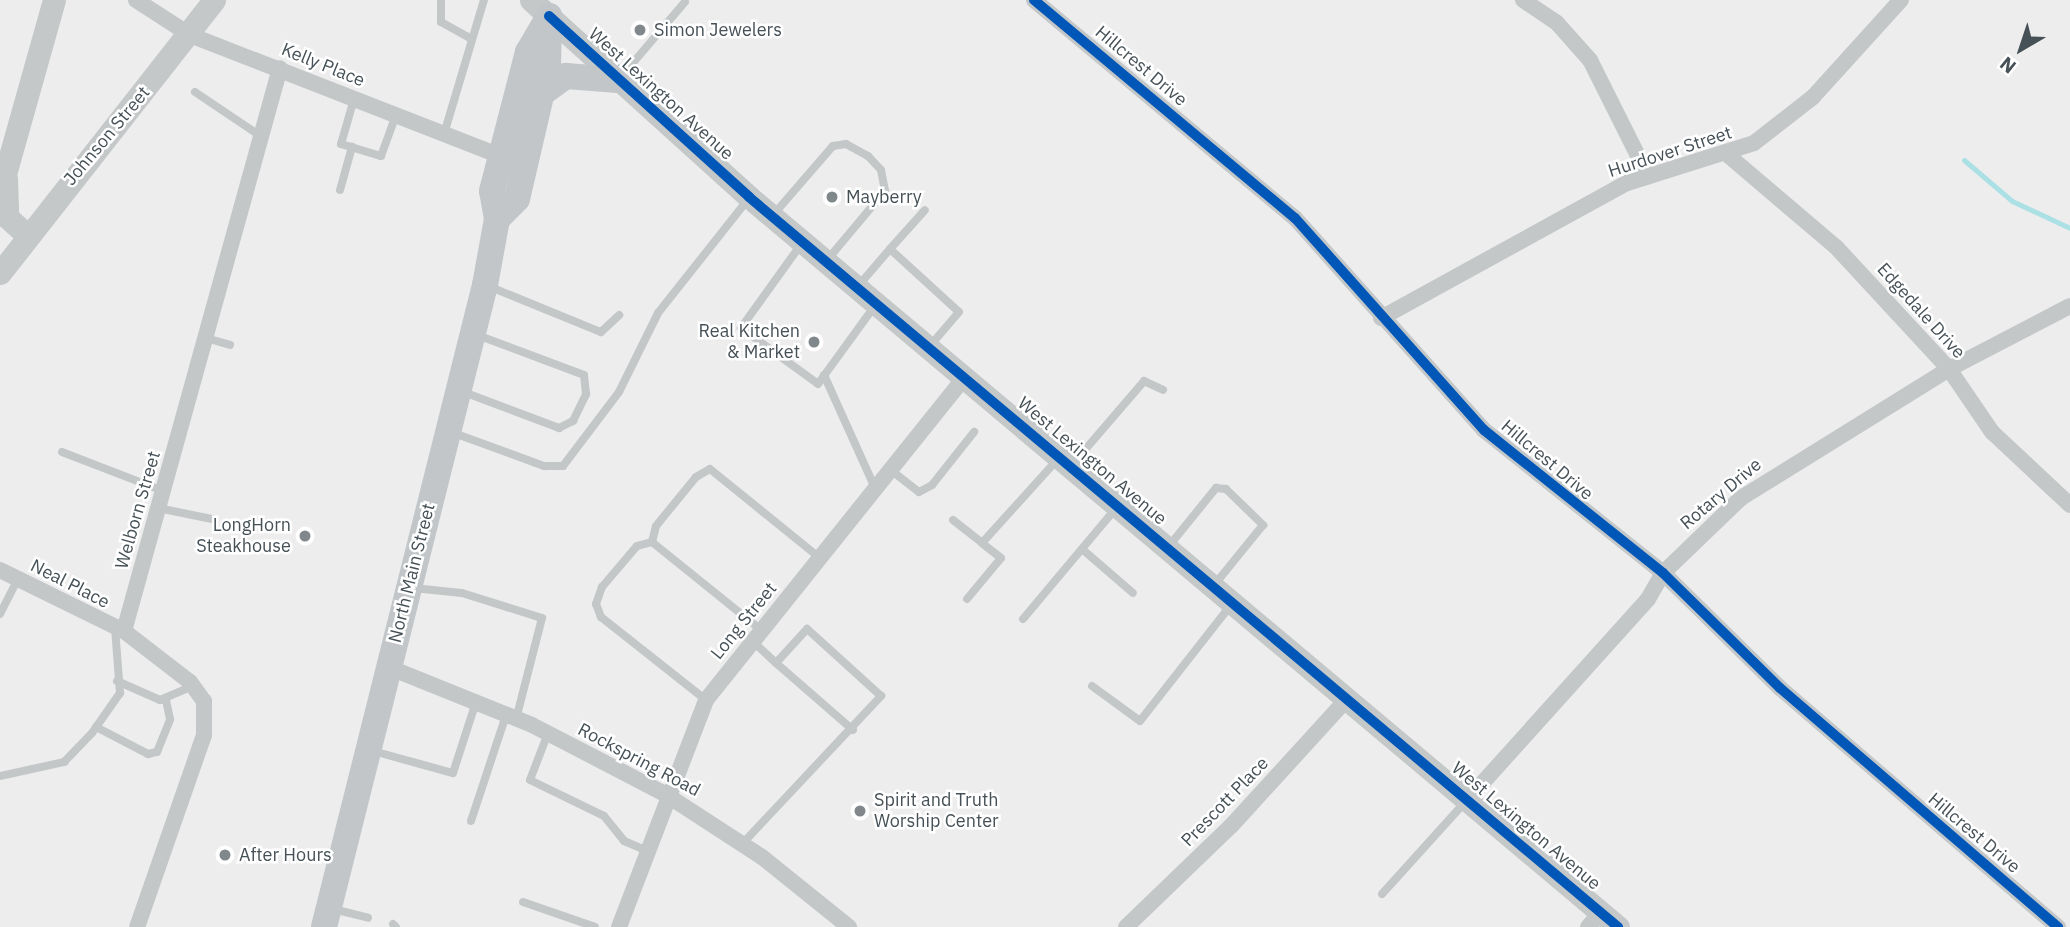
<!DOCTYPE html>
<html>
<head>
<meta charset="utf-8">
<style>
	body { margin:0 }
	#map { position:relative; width:2070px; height:927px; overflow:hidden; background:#ededed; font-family:"IBM Plex Sans",sans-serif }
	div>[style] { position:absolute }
	.stream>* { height:5px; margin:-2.5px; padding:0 2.5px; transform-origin:2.5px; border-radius:2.5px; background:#abe0e5 }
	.lane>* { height:8px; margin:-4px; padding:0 4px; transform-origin:4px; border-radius:4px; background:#c4c7c8 }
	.street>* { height:16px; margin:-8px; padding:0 8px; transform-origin:8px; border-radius:8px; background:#c4c7c8 }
	.secondary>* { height:23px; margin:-11.5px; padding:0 11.5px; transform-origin:11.5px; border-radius:11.5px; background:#c5c8c9 }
	.primary>* { height:26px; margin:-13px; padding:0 13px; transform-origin:13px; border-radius:13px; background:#c2c6c8 }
	.cycleway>* { height:10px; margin:-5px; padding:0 5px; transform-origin:5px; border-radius:5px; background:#0057b8 }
	.dots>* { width:19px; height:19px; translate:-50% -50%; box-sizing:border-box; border:4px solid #fff; border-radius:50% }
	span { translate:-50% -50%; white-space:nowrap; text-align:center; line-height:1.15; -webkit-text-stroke:5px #fff; paint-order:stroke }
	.poi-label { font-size:18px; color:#465157 }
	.left { translate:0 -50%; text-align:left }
	.right { translate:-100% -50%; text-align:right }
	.street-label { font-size:18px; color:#465157 }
	.north { position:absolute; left:1986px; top:14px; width:70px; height:70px; -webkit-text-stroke:5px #fff; paint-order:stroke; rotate:219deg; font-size:19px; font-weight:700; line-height:28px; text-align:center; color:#465157 }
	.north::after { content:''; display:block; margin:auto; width:24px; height:32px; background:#465157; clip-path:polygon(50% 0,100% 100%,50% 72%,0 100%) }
</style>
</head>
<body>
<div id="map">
	<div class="stream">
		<div style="left:1964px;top:160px;width:63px;rotate:40.5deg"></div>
		<div style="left:2012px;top:201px;width:64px;rotate:25deg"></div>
	</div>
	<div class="lane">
		<div style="left:441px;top:0;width:22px;rotate:90deg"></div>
		<div style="left:441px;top:22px;width:35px;rotate:29deg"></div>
		<div style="left:620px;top:78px;width:100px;rotate:-49.5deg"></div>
		<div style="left:195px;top:92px;width:81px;rotate:33.9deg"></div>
		<div style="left:354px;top:99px;width:47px;rotate:106.1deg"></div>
		<div style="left:341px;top:144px;width:42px;rotate:16.7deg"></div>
		<div style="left:381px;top:156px;width:44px;rotate:-69.9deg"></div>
		<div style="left:444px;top:134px;width:140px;rotate:-73.4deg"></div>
		<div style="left:340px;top:190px;width:45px;rotate:-74.4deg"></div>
		<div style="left:774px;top:214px;width:90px;rotate:-49.1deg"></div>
		<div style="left:833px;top:146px;width:13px;rotate:-9deg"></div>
		<div style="left:846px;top:144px;width:25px;rotate:29deg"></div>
		<div style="left:868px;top:156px;width:19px;rotate:47deg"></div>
		<div style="left:881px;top:170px;width:21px;rotate:79deg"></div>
		<div style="left:885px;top:191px;width:90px;rotate:130deg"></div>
		<div style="left:802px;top:243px;width:105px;rotate:125.7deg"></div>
		<div style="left:741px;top:328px;width:95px;rotate:36deg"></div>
		<div style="left:818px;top:384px;width:95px;rotate:-54deg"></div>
		<div style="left:890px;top:249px;width:52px;rotate:-48.1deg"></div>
		<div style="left:859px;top:285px;width:48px;rotate:-49.3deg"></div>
		<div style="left:890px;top:249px;width:93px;rotate:42.4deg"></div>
		<div style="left:959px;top:312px;width:45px;rotate:130.5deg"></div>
		<div style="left:488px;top:286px;width:122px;rotate:22.2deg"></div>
		<div style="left:601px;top:332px;width:25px;rotate:-43deg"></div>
		<div style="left:206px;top:338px;width:25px;rotate:16deg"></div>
		<div style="left:824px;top:375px;width:126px;rotate:65.7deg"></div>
		<div style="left:461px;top:391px;width:105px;rotate:20.7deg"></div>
		<div style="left:559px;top:428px;width:16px;rotate:-27deg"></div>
		<div style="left:573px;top:421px;width:30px;rotate:-64deg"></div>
		<div style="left:586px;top:394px;width:19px;rotate:-96deg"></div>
		<div style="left:584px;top:375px;width:114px;rotate:-159.5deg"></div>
		<div style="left:451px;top:432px;width:99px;rotate:20.1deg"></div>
		<div style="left:544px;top:466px;width:19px"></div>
		<div style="left:563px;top:466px;width:93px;rotate:-52.9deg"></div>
		<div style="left:619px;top:392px;width:88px;rotate:-63.7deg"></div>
		<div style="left:658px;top:313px;width:147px;rotate:-51.6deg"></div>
		<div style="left:62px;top:452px;width:108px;rotate:21.1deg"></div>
		<div style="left:1071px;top:466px;width:112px;rotate:-49.3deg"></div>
		<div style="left:1144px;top:381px;width:21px;rotate:25deg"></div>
		<div style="left:892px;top:471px;width:34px;rotate:38deg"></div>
		<div style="left:919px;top:492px;width:15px;rotate:-28deg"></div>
		<div style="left:932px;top:485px;width:68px;rotate:-51.6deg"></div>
		<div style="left:158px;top:508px;width:55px;rotate:11.5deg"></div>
		<div style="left:953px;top:520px;width:37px;rotate:38deg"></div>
		<div style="left:982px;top:543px;width:113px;rotate:-47.9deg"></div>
		<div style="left:652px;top:542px;width:16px;rotate:-76deg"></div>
		<div style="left:656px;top:526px;width:63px;rotate:-50.8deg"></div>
		<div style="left:696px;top:477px;width:16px;rotate:-30deg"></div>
		<div style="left:710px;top:469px;width:141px;rotate:39deg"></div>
		<div style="left:1169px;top:546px;width:75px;rotate:-51deg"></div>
		<div style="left:1216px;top:488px;width:10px;rotate:6deg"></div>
		<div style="left:1226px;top:489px;width:52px;rotate:44.2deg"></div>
		<div style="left:1263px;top:525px;width:76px;rotate:129.1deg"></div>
		<div style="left:1082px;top:549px;width:67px;rotate:40.8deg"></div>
		<div style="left:413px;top:588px;width:49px;rotate:5.8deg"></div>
		<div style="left:462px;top:593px;width:84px;rotate:17.4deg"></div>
		<div style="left:542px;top:618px;width:104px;rotate:104.4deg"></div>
		<div style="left:967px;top:599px;width:53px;rotate:-50.3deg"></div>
		<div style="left:1001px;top:558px;width:24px;rotate:-142deg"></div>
		<div style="left:0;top:614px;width:39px;rotate:-63deg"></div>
		<div style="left:1023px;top:619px;width:145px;rotate:-50deg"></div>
		<div style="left:776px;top:663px;width:102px;rotate:41deg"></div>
		<div style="left:117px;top:681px;width:47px;rotate:23.8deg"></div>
		<div style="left:160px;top:700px;width:36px;rotate:-23deg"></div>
		<div style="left:1092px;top:686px;width:59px;rotate:36.1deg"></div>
		<div style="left:1140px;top:721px;width:147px;rotate:-51.9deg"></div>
		<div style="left:706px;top:700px;width:134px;rotate:-141.7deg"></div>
		<div style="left:601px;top:617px;width:14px;rotate:-111deg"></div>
		<div style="left:596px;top:604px;width:18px;rotate:-71deg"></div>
		<div style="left:602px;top:587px;width:54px;rotate:-49.5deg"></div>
		<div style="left:637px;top:546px;width:16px;rotate:-15deg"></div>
		<div style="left:652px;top:542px;width:140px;rotate:38.9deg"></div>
		<div style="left:96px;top:727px;width:59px;rotate:27.4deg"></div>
		<div style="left:148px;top:754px;width:9px;rotate:-13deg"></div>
		<div style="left:157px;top:752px;width:35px;rotate:-68deg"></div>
		<div style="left:170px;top:719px;width:19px;rotate:-102deg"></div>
		<div style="left:548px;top:733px;width:50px;rotate:111deg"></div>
		<div style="left:530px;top:780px;width:82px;rotate:25.9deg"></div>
		<div style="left:604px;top:816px;width:32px;rotate:51deg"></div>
		<div style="left:624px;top:841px;width:23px;rotate:23deg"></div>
		<div style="left:373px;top:751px;width:83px;rotate:15.4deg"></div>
		<div style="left:453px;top:773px;width:75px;rotate:-72.1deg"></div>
		<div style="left:0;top:776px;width:66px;rotate:-12.3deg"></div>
		<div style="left:64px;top:762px;width:40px;rotate:-46deg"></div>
		<div style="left:92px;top:733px;width:49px;rotate:-55deg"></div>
		<div style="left:120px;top:693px;width:65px;rotate:-94.4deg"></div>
		<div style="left:471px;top:821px;width:112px;rotate:-71.7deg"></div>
		<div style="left:743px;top:843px;width:202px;rotate:-46.8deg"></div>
		<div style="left:881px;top:696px;width:100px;rotate:-137.8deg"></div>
		<div style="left:807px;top:629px;width:46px;rotate:132.4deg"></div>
		<div style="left:776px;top:663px;width:33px;rotate:-137deg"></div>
		<div style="left:1382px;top:894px;width:125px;rotate:-47.9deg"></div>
		<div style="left:523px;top:902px;width:76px;rotate:19.1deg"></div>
		<div style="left:333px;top:909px;width:36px;rotate:14deg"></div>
		<div style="left:393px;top:924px;width:4px;rotate:45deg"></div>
	</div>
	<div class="street">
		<div style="left:136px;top:0;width:64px;rotate:32.9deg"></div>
		<div style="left:190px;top:35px;width:334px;rotate:21.3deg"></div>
		<div style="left:1034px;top:0;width:340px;rotate:39.9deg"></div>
		<div style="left:1295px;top:218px;width:284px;rotate:48.3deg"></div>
		<div style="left:1484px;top:430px;width:229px;rotate:38.6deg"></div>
		<div style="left:1663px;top:573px;width:164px;rotate:44.5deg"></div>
		<div style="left:1780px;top:688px;width:367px;rotate:40.7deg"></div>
		<div style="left:1523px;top:0;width:41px;rotate:34.1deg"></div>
		<div style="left:1557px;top:23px;width:50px;rotate:48.3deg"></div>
		<div style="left:1590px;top:60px;width:130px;rotate:63.4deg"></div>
		<div style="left:1729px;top:156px;width:140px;rotate:40.4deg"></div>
		<div style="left:1836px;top:247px;width:166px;rotate:47.2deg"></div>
		<div style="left:1949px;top:369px;width:76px;rotate:55.7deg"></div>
		<div style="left:1992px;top:432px;width:107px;rotate:43.1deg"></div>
		<div style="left:1381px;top:318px;width:281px;rotate:-28.8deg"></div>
		<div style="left:1627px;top:183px;width:133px;rotate:-17.5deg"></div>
		<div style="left:1754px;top:143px;width:75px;rotate:-37.9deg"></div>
		<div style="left:1813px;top:97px;width:131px;rotate:-47.8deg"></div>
		<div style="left:0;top:570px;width:138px;rotate:26.2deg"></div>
		<div style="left:124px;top:631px;width:83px;rotate:37.7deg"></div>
		<div style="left:190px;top:682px;width:24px;rotate:54deg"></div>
		<div style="left:204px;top:701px;width:34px;rotate:90deg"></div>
		<div style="left:204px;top:735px;width:203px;rotate:109.2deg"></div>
		<div style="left:124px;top:631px;width:584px;rotate:-74.51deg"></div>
		<div style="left:388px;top:667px;width:155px;rotate:21.9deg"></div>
		<div style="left:532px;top:725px;width:150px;rotate:27.4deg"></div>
		<div style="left:665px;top:794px;width:116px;rotate:33deg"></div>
		<div style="left:762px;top:857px;width:112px;rotate:38.8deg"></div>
		<div style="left:1468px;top:799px;width:269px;rotate:-48deg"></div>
		<div style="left:1648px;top:599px;width:30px;rotate:-60deg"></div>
		<div style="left:1663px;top:573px;width:108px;rotate:-43.9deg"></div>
		<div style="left:1741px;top:498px;width:245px;rotate:-31.8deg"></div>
		<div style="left:1949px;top:369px;width:136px;rotate:-27.5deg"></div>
		<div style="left:619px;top:927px;width:243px;rotate:-69deg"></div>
		<div style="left:706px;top:700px;width:414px;rotate:-51.3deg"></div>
		<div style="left:1126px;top:927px;width:147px;rotate:-43.9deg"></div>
		<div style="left:1232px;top:825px;width:171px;rotate:-47.6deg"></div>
		<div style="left:1588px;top:927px;width:20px;rotate:-49deg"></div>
	</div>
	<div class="secondary">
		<div style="left:531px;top:0;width:294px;rotate:42.1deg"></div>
		<div style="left:749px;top:197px;width:1135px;rotate:40.03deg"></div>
		<div style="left:6px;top:179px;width:38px;rotate:88deg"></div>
		<div style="left:7px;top:217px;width:28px;rotate:42deg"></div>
		<div style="left:0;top:192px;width:199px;rotate:-74.3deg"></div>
		<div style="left:0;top:273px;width:347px;rotate:-51.9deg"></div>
	</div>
	<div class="primary">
		<div style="left:541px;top:94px;width:31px;rotate:-36deg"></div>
		<div style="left:566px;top:76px;width:52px;rotate:4.4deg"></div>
		<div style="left:497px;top:219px;width:28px;rotate:-45deg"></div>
		<div style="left:517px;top:199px;width:137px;rotate:-76.9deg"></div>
		<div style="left:548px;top:66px;width:47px;rotate:-88.8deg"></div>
		<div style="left:324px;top:927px;width:662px;rotate:-75.92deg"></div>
		<div style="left:485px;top:285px;width:67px;rotate:-79.7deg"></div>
		<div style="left:497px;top:219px;width:28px;rotate:-100deg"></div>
		<div style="left:492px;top:191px;width:144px;rotate:-75.5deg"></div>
		<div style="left:528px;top:52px;width:42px;rotate:-59.7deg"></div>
	</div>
	<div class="cycleway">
		<div style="left:1034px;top:0;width:340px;rotate:39.9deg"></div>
		<div style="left:1295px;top:218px;width:284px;rotate:48.3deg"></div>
		<div style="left:1484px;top:430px;width:229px;rotate:38.6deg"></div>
		<div style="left:1663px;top:573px;width:164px;rotate:44.5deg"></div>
		<div style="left:1780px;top:688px;width:367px;rotate:40.7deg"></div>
		<div style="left:549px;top:16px;width:270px;rotate:42.1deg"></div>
		<div style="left:749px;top:197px;width:1135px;rotate:40.03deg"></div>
	</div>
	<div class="dots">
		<div style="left:640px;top:30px;background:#80888c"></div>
		<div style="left:832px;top:197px;background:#80888c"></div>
		<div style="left:814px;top:342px;background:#80888c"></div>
		<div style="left:305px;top:536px;background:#80888c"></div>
		<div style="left:860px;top:811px;background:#80888c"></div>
		<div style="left:225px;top:855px;background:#80888c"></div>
	</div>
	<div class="poi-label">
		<span class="left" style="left:654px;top:30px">Simon Jewelers</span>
		<span class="left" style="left:846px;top:197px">Mayberry</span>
		<span class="right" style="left:800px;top:342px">Real Kitchen<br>&amp; Market</span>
		<span class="right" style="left:291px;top:536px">LongHorn<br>Steakhouse</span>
		<span class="left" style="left:874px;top:811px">Spirit and Truth<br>Worship Center</span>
		<span class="left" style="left:239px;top:855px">After Hours</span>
	</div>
	<div class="street-label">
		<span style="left:323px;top:65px;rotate:22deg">Kelly Place</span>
		<span style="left:1141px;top:66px;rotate:40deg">Hillcrest Drive</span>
		<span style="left:661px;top:94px;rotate:42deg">West Lexington Avenue</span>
		<span style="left:107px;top:136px;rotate:-50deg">Johnson Street</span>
		<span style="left:1670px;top:152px;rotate:-18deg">Hurdover Street</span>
		<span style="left:1921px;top:311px;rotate:48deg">Edgedale Drive</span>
		<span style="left:1547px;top:460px;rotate:40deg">Hillcrest Drive</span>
		<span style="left:1092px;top:461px;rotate:40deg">West Lexington Avenue</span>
		<span style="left:1721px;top:494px;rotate:-40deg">Rotary Drive</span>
		<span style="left:138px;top:510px;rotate:-74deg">Welborn Street</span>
		<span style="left:412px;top:573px;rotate:-76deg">North Main Street</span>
		<span style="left:70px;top:584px;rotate:27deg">Neal Place</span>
		<span style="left:744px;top:621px;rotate:-51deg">Long Street</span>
		<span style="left:639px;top:760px;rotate:28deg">Rockspring Road</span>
		<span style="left:1225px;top:802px;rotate:-46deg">Prescott Place</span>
		<span style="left:1526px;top:826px;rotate:40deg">West Lexington Avenue</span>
		<span style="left:1974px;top:833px;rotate:40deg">Hillcrest Drive</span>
	</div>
	<div class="north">N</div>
</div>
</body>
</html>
